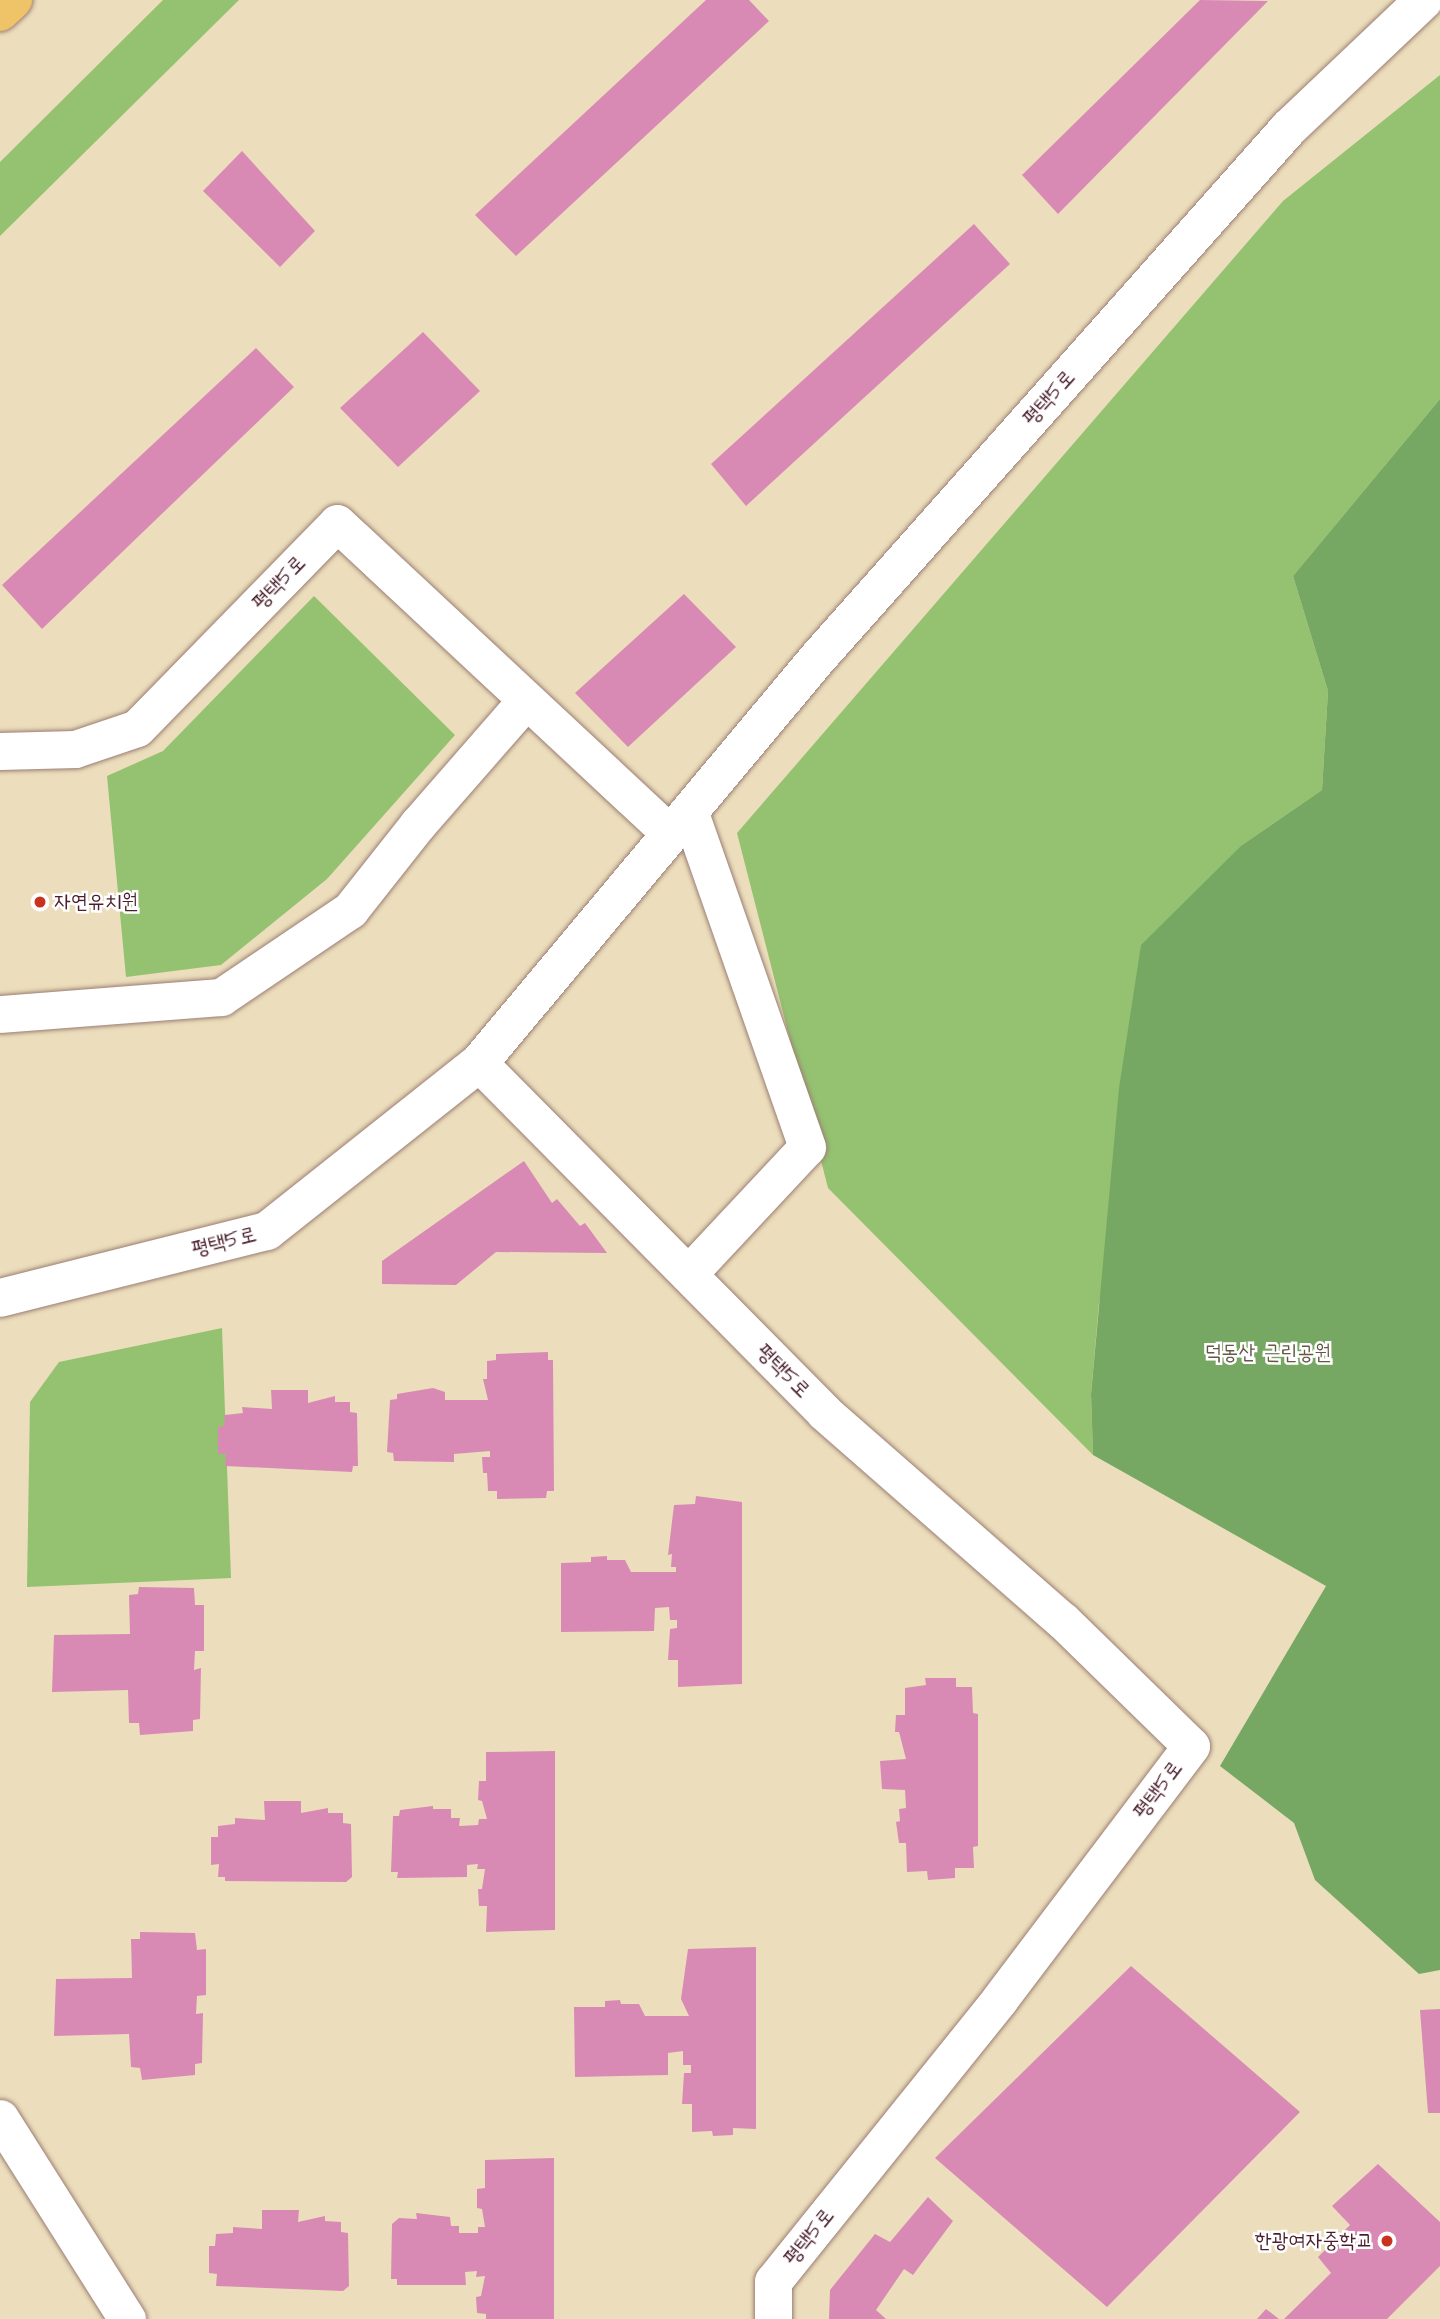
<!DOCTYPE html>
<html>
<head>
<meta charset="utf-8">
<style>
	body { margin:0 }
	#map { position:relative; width:1440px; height:2319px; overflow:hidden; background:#ecdebc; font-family:"Architects Daughter","Poor Story",sans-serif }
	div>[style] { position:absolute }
	.green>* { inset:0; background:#94c271 }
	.forest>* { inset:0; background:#77a863 }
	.building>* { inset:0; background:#d98ab4 }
	.roads { filter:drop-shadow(0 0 2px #9b7e74) drop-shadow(0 0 2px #9b7e74) }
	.minor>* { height:37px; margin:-18.5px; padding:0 18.5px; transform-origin:18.5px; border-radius:18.5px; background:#fff }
	.tertiary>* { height:38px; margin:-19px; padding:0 19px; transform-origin:19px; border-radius:19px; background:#fff }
	.primary>* { height:38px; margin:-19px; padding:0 19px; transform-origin:19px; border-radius:19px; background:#efc469 }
	.dots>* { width:19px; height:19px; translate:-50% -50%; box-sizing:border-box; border:4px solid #fff; border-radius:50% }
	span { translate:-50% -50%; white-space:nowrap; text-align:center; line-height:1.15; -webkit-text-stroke:5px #fff; paint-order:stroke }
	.street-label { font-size:21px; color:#4a1f2b }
	.poi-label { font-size:21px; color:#4a1f2b }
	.left { translate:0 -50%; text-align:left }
	.right { translate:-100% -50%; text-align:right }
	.park-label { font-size:21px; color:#645844 }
</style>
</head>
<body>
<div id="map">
	<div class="green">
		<div style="clip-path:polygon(163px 0,239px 0,0 236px,0 162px)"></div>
		<div style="clip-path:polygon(1440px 75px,1440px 399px,1293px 576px,1328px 691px,1322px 790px,1242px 845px,1099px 1303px,1091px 1394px,1093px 1455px,828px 1188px,737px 833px,1283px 201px)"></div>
		<div style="clip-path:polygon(314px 596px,455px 735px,327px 879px,221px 965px,126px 977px,107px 776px,163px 751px)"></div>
		<div style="clip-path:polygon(222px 1328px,231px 1578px,27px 1587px,30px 1402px,59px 1362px)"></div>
	</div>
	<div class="forest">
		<div style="clip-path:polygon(1440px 399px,1440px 1970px,1419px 1974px,1315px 1880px,1294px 1823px,1220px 1766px,1326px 1586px,1093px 1455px,1091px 1394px,1119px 1088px,1141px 945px,1242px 845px,1322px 790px,1328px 691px,1293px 576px)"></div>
	</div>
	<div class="building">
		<div style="clip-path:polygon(706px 0,749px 0,769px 21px,516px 256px,475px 215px)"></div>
		<div style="clip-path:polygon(1200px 0,1268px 1px,1058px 214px,1022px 175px)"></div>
		<div style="clip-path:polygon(242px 151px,315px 231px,280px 267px,203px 191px)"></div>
		<div style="clip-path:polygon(974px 224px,1010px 264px,746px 506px,711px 464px)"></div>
		<div style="clip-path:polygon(423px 332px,480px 391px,398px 467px,340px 408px)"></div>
		<div style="clip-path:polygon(256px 348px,294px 387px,42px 629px,2px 585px)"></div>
		<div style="clip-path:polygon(684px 594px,736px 647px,628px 747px,575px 693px)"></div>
		<div style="clip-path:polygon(524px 1161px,552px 1203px,557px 1199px,580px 1226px,585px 1223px,607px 1253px,496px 1252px,456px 1285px,382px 1284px,382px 1261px)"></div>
		<div style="clip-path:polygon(548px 1352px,548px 1360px,553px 1360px,554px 1491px,547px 1491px,546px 1498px,497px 1499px,497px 1491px,488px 1491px,487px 1473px,483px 1473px,482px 1457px,490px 1457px,490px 1451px,454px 1454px,454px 1462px,394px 1461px,393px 1453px,387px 1452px,390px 1400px,397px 1399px,397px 1394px,433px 1388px,445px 1392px,445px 1400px,488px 1400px,483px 1379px,487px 1379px,487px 1361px,496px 1360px,496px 1354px)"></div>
		<div style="clip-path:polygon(271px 1390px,308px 1390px,308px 1403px,335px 1396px,335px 1402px,350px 1402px,350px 1412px,357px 1413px,358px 1466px,353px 1466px,352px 1472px,225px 1466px,226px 1454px,218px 1454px,218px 1427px,224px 1426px,225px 1415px,243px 1413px,242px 1407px,272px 1409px)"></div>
		<div style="clip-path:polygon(696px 1496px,742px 1502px,742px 1684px,678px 1687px,678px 1660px,668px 1660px,670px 1629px,677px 1628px,677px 1620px,670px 1620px,669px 1607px,655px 1608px,654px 1631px,561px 1632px,561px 1563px,591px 1562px,591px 1557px,607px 1556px,607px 1560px,625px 1560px,631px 1572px,676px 1572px,676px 1567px,671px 1567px,672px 1554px,668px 1555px,674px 1505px,695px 1504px)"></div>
		<div style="clip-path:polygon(139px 1587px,194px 1588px,195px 1605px,204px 1605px,204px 1651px,195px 1651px,194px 1670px,201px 1668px,200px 1719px,193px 1720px,193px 1731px,140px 1735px,139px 1723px,129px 1723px,128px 1690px,52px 1692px,54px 1635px,130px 1634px,129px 1595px,138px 1594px)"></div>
		<div style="clip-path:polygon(925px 1678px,956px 1678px,956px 1687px,972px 1687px,973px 1713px,978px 1714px,978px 1846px,973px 1847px,974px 1868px,955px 1868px,955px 1878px,928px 1880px,927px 1871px,907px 1872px,906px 1843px,899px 1843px,896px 1822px,900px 1821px,899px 1809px,906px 1808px,905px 1790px,882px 1789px,880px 1761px,906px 1759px,899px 1732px,895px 1732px,896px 1715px,905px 1715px,905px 1688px,926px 1685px)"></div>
		<div style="clip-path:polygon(555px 1751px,555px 1930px,486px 1932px,487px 1906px,479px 1906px,478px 1889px,482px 1889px,485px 1869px,477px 1869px,478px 1864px,467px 1865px,467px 1877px,397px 1878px,398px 1872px,391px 1872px,393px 1816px,399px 1816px,400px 1810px,433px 1806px,433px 1809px,451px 1809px,451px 1818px,460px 1818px,459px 1826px,478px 1825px,479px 1819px,487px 1819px,482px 1801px,478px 1800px,479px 1781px,486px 1781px,486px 1752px)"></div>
		<div style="clip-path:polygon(264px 1801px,301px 1801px,301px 1813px,328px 1808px,328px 1813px,343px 1813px,343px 1823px,351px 1824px,352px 1877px,346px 1882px,225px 1881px,225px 1877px,218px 1877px,219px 1864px,211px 1865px,211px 1837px,218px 1837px,218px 1826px,235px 1824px,235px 1818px,265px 1820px)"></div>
		<div style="clip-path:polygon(140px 1932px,195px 1933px,197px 1950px,206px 1949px,206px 1995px,197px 1996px,196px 2014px,203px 2013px,202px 2063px,195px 2064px,195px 2075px,142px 2080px,140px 2068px,131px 2067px,129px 2034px,54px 2036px,56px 1979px,132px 1978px,131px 1939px,140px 1939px)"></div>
		<div style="clip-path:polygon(756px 1947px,756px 2129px,733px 2128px,733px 2135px,713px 2136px,712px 2131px,692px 2132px,692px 2104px,682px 2104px,684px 2073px,691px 2073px,691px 2065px,683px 2065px,683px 2051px,668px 2053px,668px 2075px,575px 2077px,574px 2007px,605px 2007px,605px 2001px,620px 2000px,621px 2004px,639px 2004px,645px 2016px,689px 2016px,681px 1999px,688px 1949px)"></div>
		<div style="clip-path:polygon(1131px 1966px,1300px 2112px,1107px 2307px,935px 2158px)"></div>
		<div style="clip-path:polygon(1440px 2009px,1440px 2113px,1428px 2113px,1420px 2010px)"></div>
		<div style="clip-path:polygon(554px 2158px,554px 2319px,486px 2319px,486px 2314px,477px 2313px,476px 2297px,481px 2296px,485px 2276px,476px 2277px,477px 2271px,465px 2272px,466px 2285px,397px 2285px,397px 2279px,391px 2279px,392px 2224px,399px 2218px,417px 2219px,416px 2213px,450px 2217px,451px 2226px,459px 2226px,459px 2233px,478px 2233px,478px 2227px,485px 2227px,482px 2209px,477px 2208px,477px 2189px,485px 2188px,485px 2160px)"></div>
		<div style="clip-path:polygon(1378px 2164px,1440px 2222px,1440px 2266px,1387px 2319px,1284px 2319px,1331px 2273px,1318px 2257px,1350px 2225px,1332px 2206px)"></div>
		<div style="clip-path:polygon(928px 2197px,953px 2221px,913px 2275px,904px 2269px,876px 2310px,886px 2319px,829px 2319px,830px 2290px,875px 2234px,890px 2242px)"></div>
		<div style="clip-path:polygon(262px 2210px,299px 2210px,298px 2222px,325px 2216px,325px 2221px,341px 2222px,341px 2232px,348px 2233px,349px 2286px,343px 2291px,216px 2286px,217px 2274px,209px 2273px,209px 2246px,215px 2246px,216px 2234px,233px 2233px,233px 2227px,262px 2229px)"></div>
		<div style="clip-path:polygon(1266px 2309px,1279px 2319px,1257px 2319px)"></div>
	</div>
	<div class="roads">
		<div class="minor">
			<div style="left:0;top:751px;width:75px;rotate:-1.5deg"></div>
			<div style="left:75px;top:749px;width:65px;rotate:-18.7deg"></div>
			<div style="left:137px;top:728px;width:286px;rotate:-45.7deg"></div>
			<div style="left:337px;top:523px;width:456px;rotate:43deg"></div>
			<div style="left:0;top:1014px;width:222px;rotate:-4.4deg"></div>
			<div style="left:221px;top:997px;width:156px;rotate:-34deg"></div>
			<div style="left:350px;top:910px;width:110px;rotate:-51.7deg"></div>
			<div style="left:418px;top:824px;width:164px;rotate:-48.9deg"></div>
			<div style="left:479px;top:1063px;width:491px;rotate:45.3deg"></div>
			<div style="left:824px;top:1412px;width:316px;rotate:41.2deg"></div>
			<div style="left:1062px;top:1620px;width:180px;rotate:44.3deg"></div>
			<div style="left:1191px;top:1746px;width:317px;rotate:127.1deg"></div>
			<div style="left:1000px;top:1999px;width:362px;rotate:128.8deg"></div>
			<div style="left:773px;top:2281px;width:38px;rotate:90deg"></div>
			<div style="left:690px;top:1272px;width:171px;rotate:-46.9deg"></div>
			<div style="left:807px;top:1147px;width:355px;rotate:-109.3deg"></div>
			<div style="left:0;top:2118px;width:238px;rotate:57.7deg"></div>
		</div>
		<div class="tertiary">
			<div style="left:0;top:1298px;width:275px;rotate:-14.1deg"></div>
			<div style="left:267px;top:1231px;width:270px;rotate:-38.4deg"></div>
			<div style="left:479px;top:1063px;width:527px;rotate:-50.08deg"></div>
			<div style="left:817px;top:659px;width:710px;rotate:-48.37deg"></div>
			<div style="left:1289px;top:128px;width:186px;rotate:-43.5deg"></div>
		</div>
		<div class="primary">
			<div style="left:0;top:12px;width:18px;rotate:-43deg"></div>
		</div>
	</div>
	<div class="dots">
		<div style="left:40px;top:902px;background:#c8321e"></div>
		<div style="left:1387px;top:2241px;background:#c8321e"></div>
	</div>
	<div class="street-label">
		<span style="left:1049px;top:398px;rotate:-48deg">평택5로</span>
		<span style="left:279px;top:583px;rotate:-46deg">평택5로</span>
		<span style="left:224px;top:1242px;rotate:-14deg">평택5로</span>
		<span style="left:783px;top:1371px;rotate:45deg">평택5로</span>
		<span style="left:1158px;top:1790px;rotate:-53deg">평택5로</span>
		<span style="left:809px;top:2237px;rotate:-51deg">평택5로</span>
	</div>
	<div class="poi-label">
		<span class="left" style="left:54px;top:902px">자연유치원</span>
		<span class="right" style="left:1373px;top:2241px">한광여자중학교</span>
	</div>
	<div class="park-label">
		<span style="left:1268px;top:1353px">덕동산 근린공원</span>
	</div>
</div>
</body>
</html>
